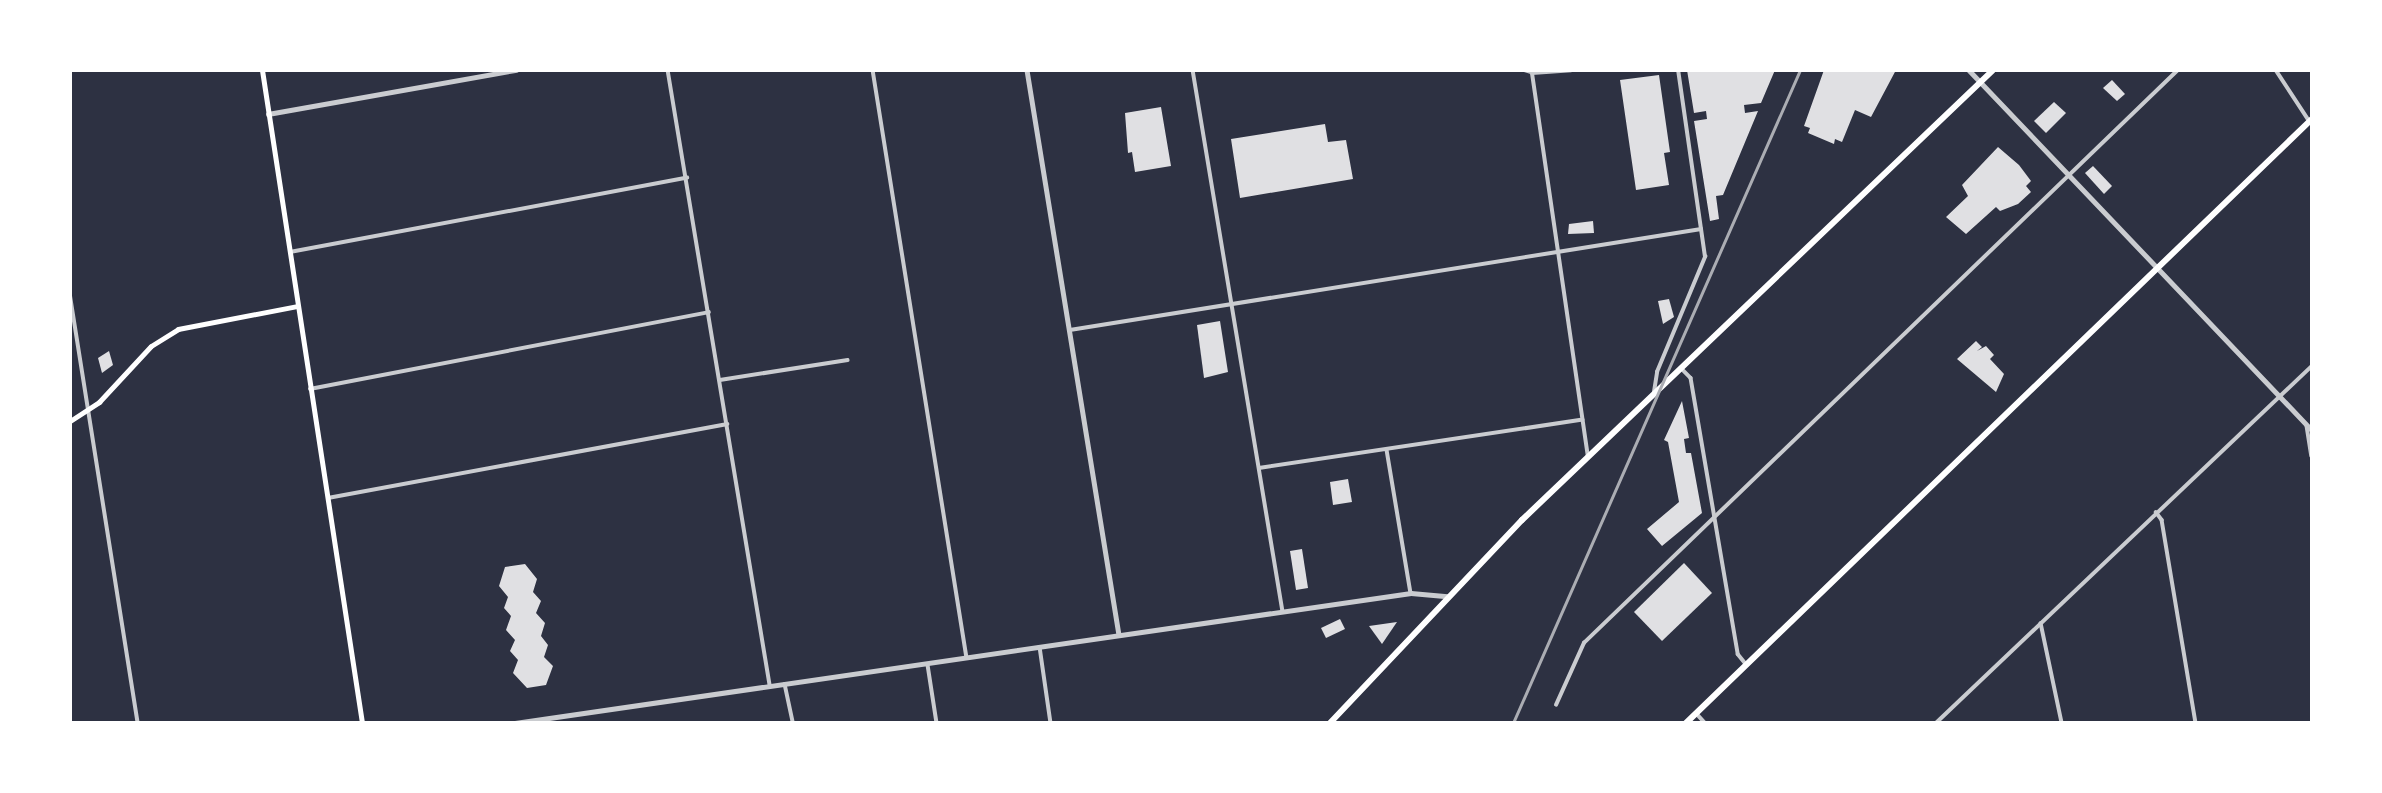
<!DOCTYPE html>
<html>
<head>
<meta charset="utf-8">
<style>
	body { margin:0 }
	#map { position:relative; width:2382px; height:793px; overflow:hidden; background:#2d3142; font-family:"Source Sans 3",sans-serif }
	div>[style] { position:absolute }
	.building>* { inset:0; background:#e0e0e3 }
	.service>* { height:2px; margin:-1px; padding:0 1px; transform-origin:1px; border-radius:1px; background:#caccd0 }
	.minor>* { height:3.5px; margin:-1.75px; padding:0 1.75px; transform-origin:1.75px; border-radius:1.75px; background:#caccd0 }
	.tertiary>* { height:4.5px; margin:-2.25px; padding:0 2.25px; transform-origin:2.25px; border-radius:2.25px; background:#caccd0 }
	.secondary>* { height:5px; margin:-2.5px; padding:0 2.5px; transform-origin:2.5px; border-radius:2.5px; background:#fff }
	.primary>* { height:6px; margin:-3px; padding:0 3px; transform-origin:3px; border-radius:3px; background:#fff }
	.rail>* { height:2.5px; margin:-1.25px; padding:0 1.25px; transform-origin:1.25px; border-radius:1.25px; background:#abadb3 }
	span { translate:-50% -50%; white-space:nowrap; text-align:center; line-height:1.15; -webkit-text-stroke:5px #fff; paint-order:stroke }
	.frame { position:absolute; inset:0; border:72px solid #fff; pointer-events:none }
</style>
</head>
<body>
<div id="map">
	<div class="building">
		<div style="clip-path:polygon(1687px 70px,1775px 70px,1761px 103px,1744px 105px,1745px 113px,1758px 111px,1723px 195px,1716px 196px,1719px 219px,1710px 221px,1694px 121px,1707px 119px,1706px 111px,1694px 113px)"></div>
		<div style="clip-path:polygon(1824px 70px,1896px 70px,1871px 117px,1855px 110px,1842px 142px,1835px 139px,1834px 144px,1808px 133px,1810px 128px,1804px 126px)"></div>
		<div style="clip-path:polygon(1659px 75px,1670px 152px,1664px 153px,1669px 185px,1636px 190px,1620px 80px)"></div>
		<div style="clip-path:polygon(2112px 80px,2125px 94px,2117px 101px,2103px 88px)"></div>
		<div style="clip-path:polygon(2054px 102px,2066px 113px,2046px 133px,2034px 121px)"></div>
		<div style="clip-path:polygon(1161px 107px,1171px 166px,1135px 172px,1132px 152px,1128px 153px,1125px 113px)"></div>
		<div style="clip-path:polygon(1325px 124px,1328px 142px,1346px 140px,1353px 179px,1240px 198px,1231px 139px)"></div>
		<div style="clip-path:polygon(1998px 147px,2019px 165px,2031px 181px,2026px 186px,2031px 192px,2018px 204px,2000px 211px,1996px 207px,1966px 234px,1946px 217px,1968px 196px,1962px 185px)"></div>
		<div style="clip-path:polygon(2093px 166px,2112px 186px,2104px 194px,2085px 173px)"></div>
		<div style="clip-path:polygon(1593px 221px,1594px 233px,1568px 234px,1569px 224px)"></div>
		<div style="clip-path:polygon(1669px 299px,1674px 317px,1663px 324px,1658px 301px)"></div>
		<div style="clip-path:polygon(1220px 321px,1228px 372px,1204px 378px,1197px 325px)"></div>
		<div style="clip-path:polygon(1976px 341px,1982px 347px,1977px 351px,1986px 346px,1994px 355px,1990px 359px,2004px 374px,1996px 392px,1957px 359px)"></div>
		<div style="clip-path:polygon(109px 351px,113px 365px,102px 373px,98px 358px)"></div>
		<div style="clip-path:polygon(1682px 401px,1689px 438px,1684px 439px,1686px 453px,1691px 453px,1702px 513px,1662px 546px,1647px 529px,1679px 502px,1668px 442px,1664px 440px)"></div>
		<div style="clip-path:polygon(1348px 479px,1352px 502px,1333px 505px,1330px 482px)"></div>
		<div style="clip-path:polygon(1302px 549px,1308px 588px,1296px 590px,1290px 551px)"></div>
		<div style="clip-path:polygon(1684px 563px,1712px 593px,1662px 641px,1634px 612px)"></div>
		<div style="clip-path:polygon(525px 564px,537px 579px,533px 592px,541px 601px,536px 613px,545px 623px,541px 636px,548px 645px,544px 657px,553px 666px,546px 685px,527px 688px,513px 673px,518px 660px,510px 651px,515px 640px,506px 630px,511px 616px,504px 608px,508px 597px,499px 586px,505px 567px)"></div>
		<div style="clip-path:polygon(1340px 619px,1345px 629px,1326px 638px,1321px 628px)"></div>
		<div style="clip-path:polygon(1397px 622px,1382px 644px,1369px 626px)"></div>
	</div>
	<div class="service">
		<div style="left:1524px;top:71px;width:7px;rotate:16deg"></div>
	</div>
	<div class="minor">
		<div style="left:70px;top:70px;width:1px"></div>
		<div style="left:668px;top:70px;width:623px;rotate:80.58deg"></div>
		<div style="left:873px;top:70px;width:595px;rotate:80.92deg"></div>
		<div style="left:1193px;top:70px;width:549px;rotate:80.57deg"></div>
		<div style="left:1532px;top:70px;width:390px;rotate:81.7deg"></div>
		<div style="left:2276px;top:70px;width:62px;rotate:56.8deg"></div>
		<div style="left:1532px;top:73px;width:39px;rotate:-4deg"></div>
		<div style="left:290px;top:252px;width:404px;rotate:-10.6deg"></div>
		<div style="left:70px;top:293px;width:435px;rotate:81deg"></div>
		<div style="left:1070px;top:330px;width:639px;rotate:-9.09deg"></div>
		<div style="left:1683px;top:370px;width:11px;rotate:45deg"></div>
		<div style="left:1691px;top:378px;width:280px;rotate:80.3deg"></div>
		<div style="left:1738px;top:654px;width:13px;rotate:51deg"></div>
		<div style="left:720px;top:380px;width:129px;rotate:-8.9deg"></div>
		<div style="left:310px;top:389px;width:406px;rotate:-10.9deg"></div>
		<div style="left:1654px;top:392px;width:20px;rotate:-81deg"></div>
		<div style="left:1657px;top:372px;width:125px;rotate:-67.3deg"></div>
		<div style="left:1705px;top:257px;width:189px;rotate:-98.2deg"></div>
		<div style="left:2307px;top:426px;width:30px;rotate:81deg"></div>
		<div style="left:1387px;top:450px;width:145px;rotate:80.5deg"></div>
		<div style="left:1259px;top:468px;width:327px;rotate:-8.5deg"></div>
		<div style="left:328px;top:498px;width:406px;rotate:-10.5deg"></div>
		<div style="left:2156px;top:512px;width:10px;rotate:53deg"></div>
		<div style="left:2162px;top:520px;width:206px;rotate:80.5deg"></div>
		<div style="left:2041px;top:623px;width:102px;rotate:78.1deg"></div>
		<div style="left:1040px;top:647px;width:77px;rotate:81.8deg"></div>
		<div style="left:928px;top:665px;width:59px;rotate:81.2deg"></div>
		<div style="left:785px;top:684px;width:40px;rotate:78deg"></div>
		<div style="left:1556px;top:705px;width:68px;rotate:-65.7deg"></div>
		<div style="left:1584px;top:643px;width:825px;rotate:-43.97deg"></div>
		<div style="left:1697px;top:714px;width:12px;rotate:48deg"></div>
		<div style="left:1936px;top:723px;width:518px;rotate:-43.52deg"></div>
	</div>
	<div class="tertiary">
		<div style="left:1027px;top:70px;width:572px;rotate:80.75deg"></div>
		<div style="left:1969px;top:70px;width:497px;rotate:46.4deg"></div>
		<div style="left:268px;top:114px;width:252px;rotate:-10.1deg"></div>
		<div style="left:515px;top:723px;width:905px;rotate:-8.26deg"></div>
		<div style="left:1411px;top:593px;width:36px;rotate:5deg"></div>
	</div>
	<div class="secondary">
		<div style="left:262px;top:70px;width:661px;rotate:81.29deg"></div>
		<div style="left:70px;top:421px;width:35px;rotate:-33deg"></div>
		<div style="left:99px;top:402px;width:76px;rotate:-47.1deg"></div>
		<div style="left:151px;top:346px;width:32px;rotate:-32deg"></div>
		<div style="left:178px;top:329px;width:121px;rotate:-10.9deg"></div>
	</div>
	<div class="primary">
		<div style="left:1330px;top:723px;width:279px;rotate:-46.6deg"></div>
		<div style="left:1522px;top:520px;width:651px;rotate:-43.69deg"></div>
		<div style="left:1686px;top:723px;width:870px;rotate:-43.98deg"></div>
	</div>
	<div class="rail">
		<div style="left:1513px;top:723px;width:713px;rotate:-66.27deg"></div>
	</div>
	<div class="frame"></div>
</div>
</body>
</html>
